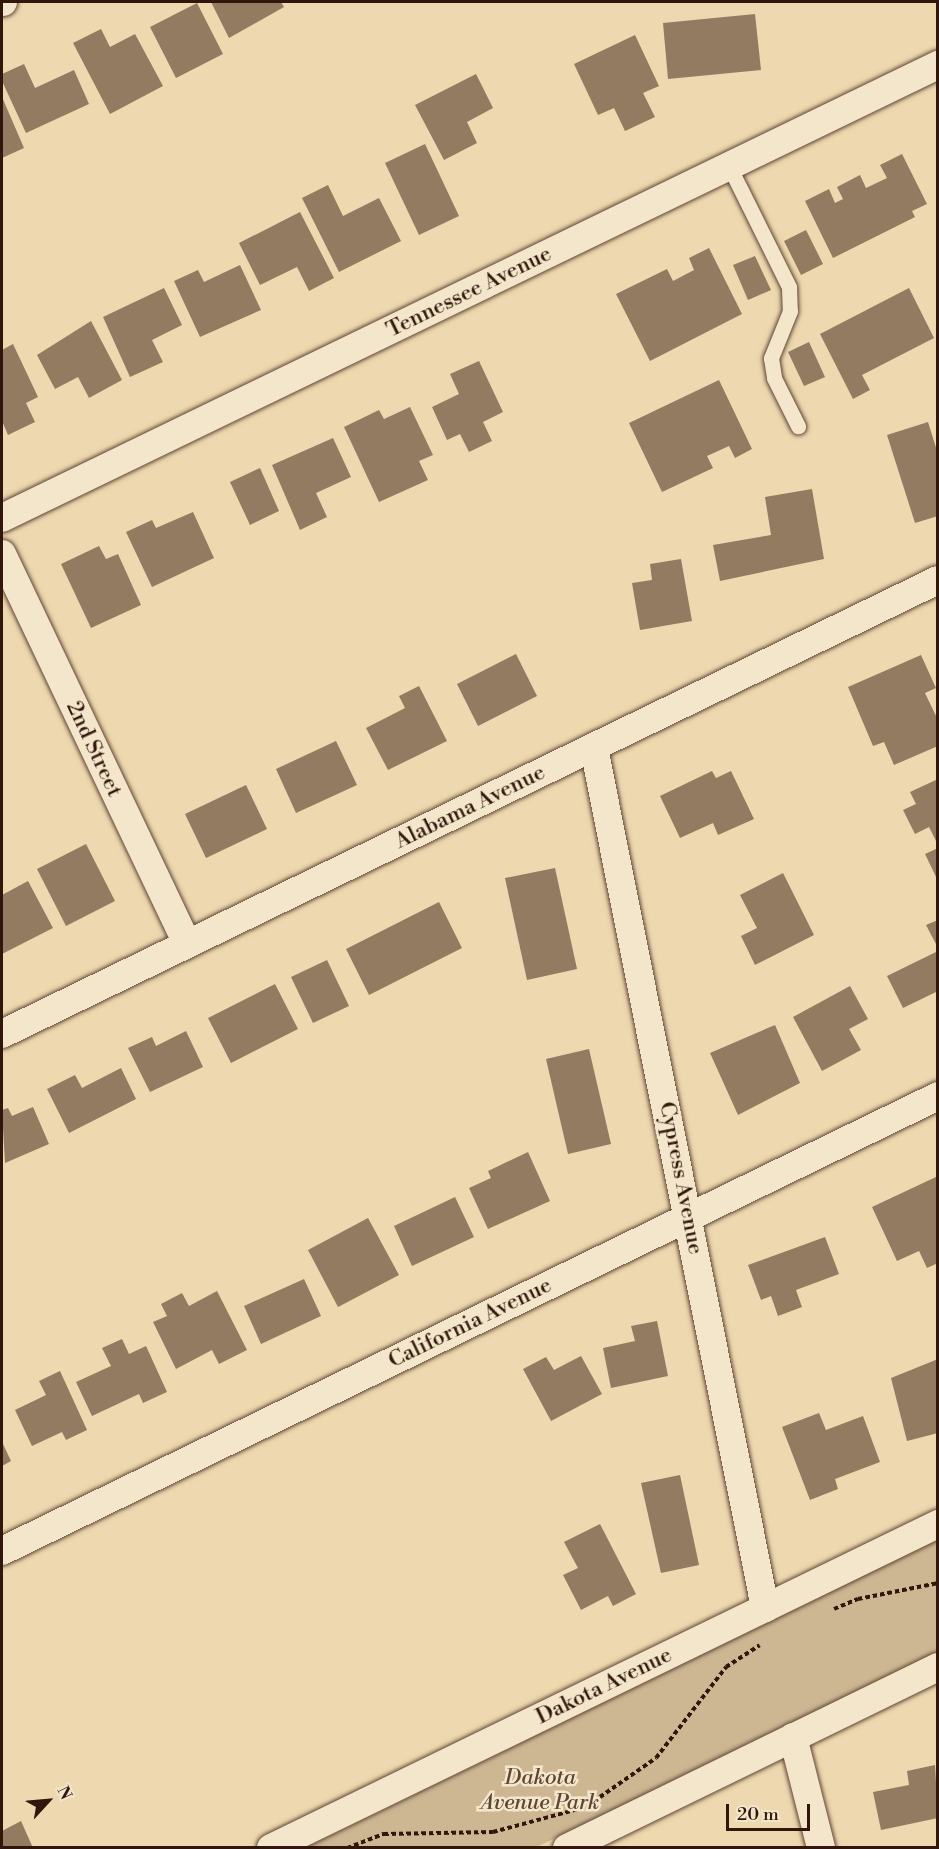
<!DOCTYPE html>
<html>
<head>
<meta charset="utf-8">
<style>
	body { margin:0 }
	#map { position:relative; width:939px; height:1849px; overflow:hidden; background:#edd8af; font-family:"Libre Bodoni",serif }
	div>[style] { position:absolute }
	.green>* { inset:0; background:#cdb793 }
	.building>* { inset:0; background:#927b60 }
	.path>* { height:4px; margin-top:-2px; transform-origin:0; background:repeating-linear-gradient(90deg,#30160b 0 4.5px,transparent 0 7.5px) }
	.roads { filter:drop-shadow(0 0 2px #5f4634) drop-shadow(0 0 2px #5f4634) }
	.service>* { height:15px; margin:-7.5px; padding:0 7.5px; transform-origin:7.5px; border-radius:7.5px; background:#f3e6cb }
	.minor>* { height:28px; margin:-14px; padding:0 14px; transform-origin:14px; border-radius:14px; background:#f3e6cb }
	span { translate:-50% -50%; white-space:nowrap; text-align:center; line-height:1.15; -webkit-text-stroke:5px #f3e6cb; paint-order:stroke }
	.street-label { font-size:22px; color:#30160b }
	.park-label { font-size:22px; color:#5f4634; font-style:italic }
	.frame { position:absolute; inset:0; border:3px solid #30160b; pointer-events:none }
	.north { position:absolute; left:18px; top:1771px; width:60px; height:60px; -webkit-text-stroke:4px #f3e6cb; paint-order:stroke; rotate:64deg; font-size:16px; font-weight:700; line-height:24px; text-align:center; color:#30160b }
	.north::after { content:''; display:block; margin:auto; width:21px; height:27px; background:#30160b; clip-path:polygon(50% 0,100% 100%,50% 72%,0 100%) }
	.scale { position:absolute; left:726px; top:1804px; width:84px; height:27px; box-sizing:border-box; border:3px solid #30160b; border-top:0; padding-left:8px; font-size:18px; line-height:21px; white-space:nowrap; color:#30160b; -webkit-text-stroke:4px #f3e6cb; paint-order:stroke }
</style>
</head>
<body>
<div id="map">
	<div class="green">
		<div style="clip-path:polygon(937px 1540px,937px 1653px,537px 1847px,305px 1848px)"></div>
	</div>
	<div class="building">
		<div style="clip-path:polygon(211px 2px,281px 2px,284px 7px,229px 38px)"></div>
		<div style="clip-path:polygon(197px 3px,223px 54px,176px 78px,150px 27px)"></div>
		<div style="clip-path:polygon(755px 14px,761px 70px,668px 79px,663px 23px)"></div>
		<div style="clip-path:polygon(101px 29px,110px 47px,135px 34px,163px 86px,110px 114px,73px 43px)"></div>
		<div style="clip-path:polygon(635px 35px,659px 86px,643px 93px,655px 117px,625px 131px,614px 108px,598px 115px,574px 64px)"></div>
		<div style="clip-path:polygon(24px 64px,35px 88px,74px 70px,89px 104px,26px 133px,2px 81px,2px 74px)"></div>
		<div style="clip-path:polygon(476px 74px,493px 108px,467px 122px,477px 143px,444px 160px,415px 105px)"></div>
		<div style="clip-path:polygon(2px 97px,24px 148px,2px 158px)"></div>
		<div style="clip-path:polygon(425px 144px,459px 216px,419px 235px,385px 163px)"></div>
		<div style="clip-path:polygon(902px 154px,927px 204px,912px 211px,915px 217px,833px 258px,805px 201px,829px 189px,835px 203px,843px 199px,837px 187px,860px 175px,866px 188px,887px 178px,880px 165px)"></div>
		<div style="clip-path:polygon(328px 185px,343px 216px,379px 198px,401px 241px,339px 272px,302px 198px)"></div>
		<div style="clip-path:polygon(300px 212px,334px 278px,309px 291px,297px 267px,260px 285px,239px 243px)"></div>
		<div style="clip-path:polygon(806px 230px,823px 264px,801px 275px,784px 241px)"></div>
		<div style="clip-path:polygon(709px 248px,742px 314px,650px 361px,616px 294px,667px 269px,673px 281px,694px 270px,689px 258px)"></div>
		<div style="clip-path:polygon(755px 256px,771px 290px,748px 300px,733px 265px)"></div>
		<div style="clip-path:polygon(240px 265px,261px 310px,200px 337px,174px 281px,198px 270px,204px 282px)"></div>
		<div style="clip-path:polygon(164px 288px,182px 325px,152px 340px,163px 362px,130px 377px,103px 317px)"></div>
		<div style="clip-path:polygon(909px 288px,934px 338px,862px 375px,870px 390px,853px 399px,820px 334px)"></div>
		<div style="clip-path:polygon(91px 321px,122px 380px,89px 398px,78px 377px,55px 389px,37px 355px)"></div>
		<div style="clip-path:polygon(809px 342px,825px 377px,804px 386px,788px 352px)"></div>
		<div style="clip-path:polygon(13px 344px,38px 397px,26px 403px,35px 422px,8px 435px,2px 421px,2px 350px)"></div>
		<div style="clip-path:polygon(479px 361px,503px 412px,483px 422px,492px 441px,469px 452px,460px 434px,447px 440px,432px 407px,459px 394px,450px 374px)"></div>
		<div style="clip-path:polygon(719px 380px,752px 449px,735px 458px,729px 446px,707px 456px,713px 468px,662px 492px,629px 423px)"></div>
		<div style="clip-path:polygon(410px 407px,433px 455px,419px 461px,428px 480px,379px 502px,344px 427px,379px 410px,384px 419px)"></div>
		<div style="clip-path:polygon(928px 422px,938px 454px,938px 516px,915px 523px,887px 435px)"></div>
		<div style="clip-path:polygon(333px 438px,351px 477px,316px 493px,327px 517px,300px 530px,272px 465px)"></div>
		<div style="clip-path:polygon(260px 468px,279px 511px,250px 525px,230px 482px)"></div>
		<div style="clip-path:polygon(812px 489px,824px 559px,720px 581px,713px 545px,771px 535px,765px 497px)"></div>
		<div style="clip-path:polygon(193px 512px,214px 558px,152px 587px,126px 532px,152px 520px,156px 528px)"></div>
		<div style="clip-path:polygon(99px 546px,106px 559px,118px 554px,141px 605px,91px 628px,61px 564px)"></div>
		<div style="clip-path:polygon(681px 559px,692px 621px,640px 630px,632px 583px,652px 580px,650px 564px)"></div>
		<div style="clip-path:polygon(516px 654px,537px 696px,478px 726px,457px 684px)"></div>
		<div style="clip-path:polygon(921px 655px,936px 688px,925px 693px,938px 720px,938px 746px,894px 765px,884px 742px,873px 746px,848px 687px)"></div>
		<div style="clip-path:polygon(419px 686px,447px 741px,388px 770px,366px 728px,405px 708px,399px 696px)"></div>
		<div style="clip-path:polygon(336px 741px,357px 785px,296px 813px,276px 769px)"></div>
		<div style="clip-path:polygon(712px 771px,716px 778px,731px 771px,754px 819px,718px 835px,713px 823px,680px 838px,660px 796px)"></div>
		<div style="clip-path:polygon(938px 779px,938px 845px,929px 827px,915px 834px,903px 810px,916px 804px,910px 792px)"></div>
		<div style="clip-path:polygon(246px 785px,267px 829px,206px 858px,185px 814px)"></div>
		<div style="clip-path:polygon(86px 844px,115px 901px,66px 926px,37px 869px)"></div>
		<div style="clip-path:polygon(938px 848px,938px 881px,925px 854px)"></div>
		<div style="clip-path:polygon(555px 868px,577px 969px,527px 980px,505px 878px)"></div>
		<div style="clip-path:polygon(783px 873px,814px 935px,755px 965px,741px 936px,757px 928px,740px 895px)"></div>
		<div style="clip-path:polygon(28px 881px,53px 928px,2px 954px,2px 895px)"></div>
		<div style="clip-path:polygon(439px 902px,462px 948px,369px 995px,346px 949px)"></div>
		<div style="clip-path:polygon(938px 920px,938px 948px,926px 925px)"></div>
		<div style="clip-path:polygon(938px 951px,938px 991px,903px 1008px,887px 976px)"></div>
		<div style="clip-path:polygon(327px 960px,349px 1006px,313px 1023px,291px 977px)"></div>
		<div style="clip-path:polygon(275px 984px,298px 1029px,231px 1063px,208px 1018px)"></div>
		<div style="clip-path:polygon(850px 986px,868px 1019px,849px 1029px,861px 1050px,822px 1071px,793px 1017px)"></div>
		<div style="clip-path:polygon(775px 1025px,800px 1083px,738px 1115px,710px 1053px)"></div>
		<div style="clip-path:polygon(186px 1031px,203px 1067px,150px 1092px,128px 1048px,152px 1037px,156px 1046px)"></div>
		<div style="clip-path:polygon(589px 1049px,611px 1144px,568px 1154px,546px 1059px)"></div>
		<div style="clip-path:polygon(121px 1068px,136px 1099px,69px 1133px,47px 1089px,75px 1075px,82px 1088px)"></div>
		<div style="clip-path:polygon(33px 1107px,49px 1144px,5px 1163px,2px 1110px,8px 1108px,12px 1116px)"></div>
		<div style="clip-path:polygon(528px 1152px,550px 1201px,488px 1229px,469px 1188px,491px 1178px,488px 1171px)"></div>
		<div style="clip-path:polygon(938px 1176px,938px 1263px,927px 1268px,919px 1251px,897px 1261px,872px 1207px)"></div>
		<div style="clip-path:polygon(455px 1197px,474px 1237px,412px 1266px,394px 1226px)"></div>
		<div style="clip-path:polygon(368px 1218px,399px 1275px,338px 1307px,308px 1250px)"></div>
		<div style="clip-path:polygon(825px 1237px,839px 1274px,796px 1290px,802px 1307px,778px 1316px,771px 1296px,761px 1300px,748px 1265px)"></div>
		<div style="clip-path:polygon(304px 1279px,321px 1316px,261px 1344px,244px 1306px)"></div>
		<div style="clip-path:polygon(217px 1291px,247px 1350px,219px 1364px,212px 1350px,176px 1369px,153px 1322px,167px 1316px,161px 1304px,182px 1293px,189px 1306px)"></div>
		<div style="clip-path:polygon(657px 1321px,668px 1376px,611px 1388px,603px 1348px,635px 1341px,631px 1326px)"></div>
		<div style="clip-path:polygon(122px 1339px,129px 1354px,146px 1346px,167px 1392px,143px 1403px,139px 1394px,92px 1416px,76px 1382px,111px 1366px,102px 1348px)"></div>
		<div style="clip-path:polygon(581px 1356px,602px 1394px,551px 1421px,523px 1369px,546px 1357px,554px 1370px)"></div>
		<div style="clip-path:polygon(938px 1359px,938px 1433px,907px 1441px,891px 1378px)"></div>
		<div style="clip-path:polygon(60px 1371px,87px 1430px,66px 1440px,62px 1432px,32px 1446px,15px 1410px,46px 1395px,39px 1381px)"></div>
		<div style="clip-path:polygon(819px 1413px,826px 1430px,863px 1416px,880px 1462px,835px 1479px,838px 1489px,810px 1500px,782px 1427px)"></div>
		<div style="clip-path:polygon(2px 1442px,11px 1461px,2px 1466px)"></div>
		<div style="clip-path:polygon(680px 1475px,699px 1565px,661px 1573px,641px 1483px)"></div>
		<div style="clip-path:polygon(600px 1524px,636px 1594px,613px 1606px,608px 1596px,581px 1610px,563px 1575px,578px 1568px,564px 1542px)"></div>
		<div style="clip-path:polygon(935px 1765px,938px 1818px,881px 1830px,873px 1792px,909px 1785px,907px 1771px)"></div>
		<div style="clip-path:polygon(21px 1821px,33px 1848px,2px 1848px,2px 1831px)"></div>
	</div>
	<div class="path">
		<div style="left:834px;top:1609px;width:26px;rotate:-23deg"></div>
		<div style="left:858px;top:1599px;width:82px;rotate:-11.3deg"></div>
		<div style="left:600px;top:1797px;width:68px;rotate:-34.9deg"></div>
		<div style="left:656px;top:1758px;width:115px;rotate:-52.4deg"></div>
		<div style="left:726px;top:1667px;width:40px;rotate:-32.9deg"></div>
		<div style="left:347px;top:1848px;width:40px;rotate:-21deg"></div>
		<div style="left:384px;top:1834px;width:109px;rotate:-1.1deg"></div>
		<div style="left:493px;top:1832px;width:88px;rotate:-15.1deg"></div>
	</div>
	<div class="roads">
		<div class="service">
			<div style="left:729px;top:166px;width:135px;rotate:63.6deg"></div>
			<div style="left:789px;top:287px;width:24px;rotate:88deg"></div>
			<div style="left:790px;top:311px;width:51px;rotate:112deg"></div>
			<div style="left:771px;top:358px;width:20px;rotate:81deg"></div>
			<div style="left:774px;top:378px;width:54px;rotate:63.4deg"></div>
		</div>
		<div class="minor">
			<div style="left:2px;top:2px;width:1px"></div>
			<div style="left:2px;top:518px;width:1040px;rotate:-25.83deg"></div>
			<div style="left:2px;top:554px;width:431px;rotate:64.6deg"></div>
			<div style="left:594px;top:748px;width:877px;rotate:78.75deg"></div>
			<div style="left:2px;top:1034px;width:1040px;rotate:-25.88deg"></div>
			<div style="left:2px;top:1551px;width:1041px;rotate:-25.92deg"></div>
			<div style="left:793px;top:1737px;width:114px;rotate:75.8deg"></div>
			<div style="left:271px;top:1848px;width:742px;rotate:-25.91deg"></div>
			<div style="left:567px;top:1848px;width:413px;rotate:-26deg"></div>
		</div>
	</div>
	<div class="street-label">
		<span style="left:469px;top:292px;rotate:-26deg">Tennessee Avenue</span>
		<span style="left:94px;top:749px;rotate:65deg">2nd Street</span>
		<span style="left:470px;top:807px;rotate:-26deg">Alabama Avenue</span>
		<span style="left:681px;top:1178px;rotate:79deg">Cypress Avenue</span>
		<span style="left:470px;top:1323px;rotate:-26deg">California Avenue</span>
		<span style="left:604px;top:1686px;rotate:-26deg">Dakota Avenue</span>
	</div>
	<div class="park-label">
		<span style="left:540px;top:1790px">Dakota<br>Avenue Park</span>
	</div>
	<div class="frame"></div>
	<div class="north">N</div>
	<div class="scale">20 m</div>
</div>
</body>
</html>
